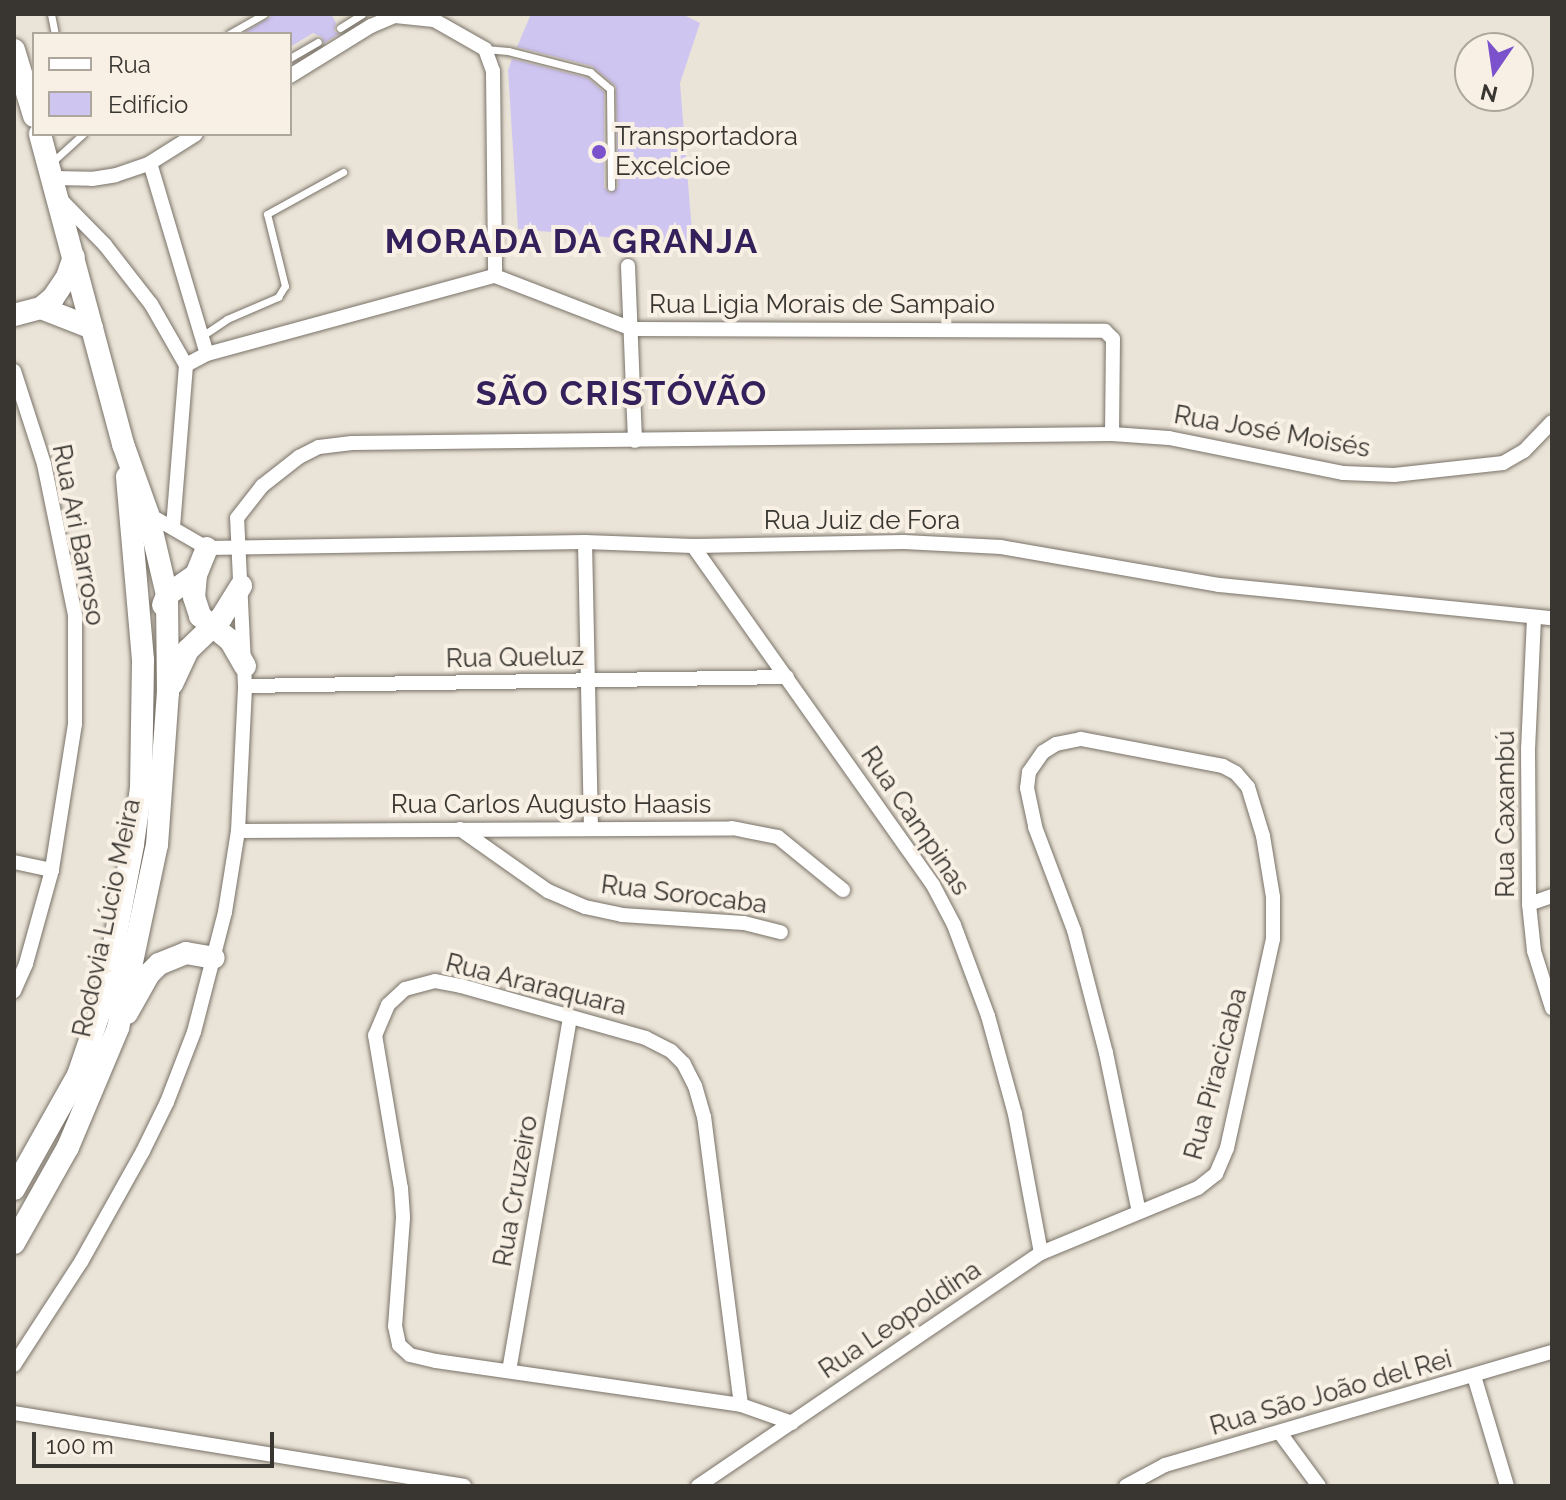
<!DOCTYPE html>
<html>
<head>
<meta charset="utf-8">
<style>
	body { margin:0 }
	#map { position:relative; width:1566px; height:1500px; overflow:hidden; background:#eae3d7; font-family:Raleway,sans-serif }
	div>[style] { position:absolute }
	.building>* { inset:0; background:#cfc5f1 }
	.roads { filter:drop-shadow(0 0 2px #797268) drop-shadow(0 0 2px #797268) }
	.service>* { height:7px; margin:-3.5px; padding:0 3.5px; transform-origin:3.5px; border-radius:3.5px; background:#fff }
	.minor>* { height:14px; margin:-7px; padding:0 7px; transform-origin:7px; border-radius:7px; background:#fff }
	.primary>* { height:22px; margin:-11px; padding:0 11px; transform-origin:11px; border-radius:11px; background:#fff }
	.dots>* { width:22px; height:22px; translate:-50% -50%; box-sizing:border-box; border:4px solid #f8f0e4; border-radius:50% }
	span { translate:-50% -50%; white-space:nowrap; text-align:center; line-height:1.15; -webkit-text-stroke:8px #f8f0e4; paint-order:stroke }
	.poi-label { font-size:26px; color:#393632 }
	.left { translate:0 -50%; text-align:left }
	.street-label { font-size:26px; color:#393632 }
	.district-label { font-size:34px; color:#34205b; font-weight:700; letter-spacing:2px }
	.frame { position:absolute; inset:0; border:16px solid #393632; pointer-events:none }
	.legend { position:absolute; left:32px; top:32px; width:260px; height:104px; box-sizing:border-box; background:#f8f0e4; border:2px solid #aca69d; margin:0; padding:10px 14px; list-style:none; font-size:24px; color:#393632 }
	.legend li { display:flex; align-items:center; gap:16px; height:40px }
	.legend b { width:40px; border:2px solid #aca69d }
	.north { position:absolute; left:1454px; top:32px; width:80px; height:80px; box-sizing:border-box; background:#f8f0e4; border:2px solid #aca69d; border-radius:50%; rotate:193deg; font-size:22px; font-weight:700; line-height:32px; text-align:center; color:#393632 }
	.north::after { content:''; display:block; margin:auto; width:28px; height:36px; background:#7b52cb; clip-path:polygon(50% 0,100% 100%,50% 72%,0 100%) }
	.scale { position:absolute; left:32px; top:1432px; width:242px; height:36px; box-sizing:border-box; border:4px solid #393632; border-top:0; padding-left:10px; font-size:24px; line-height:28px; white-space:nowrap; color:#393632; -webkit-text-stroke:6px #f8f0e4; paint-order:stroke }
</style>
</head>
<body>
<div id="map">
	<div class="building">
		<div style="clip-path:polygon(275px 14px,331px 14px,336px 23px,334px 31px,339px 34px,324px 43px,322px 37px,313px 33px,290px 47px,290px 34px,242px 34px)"></div>
		<div style="clip-path:polygon(531px 14px,682px 14px,700px 23px,680px 83px,693px 245px,518px 229px,508px 70px,512px 59px,587px 78px,604px 92px,604px 187px,610px 193px,618px 187px,616px 86px,592px 66px,517px 47px)"></div>
	</div>
	<div class="roads">
		<div class="service">
			<div style="left:51px;top:14px;width:20px;rotate:79deg"></div>
			<div style="left:340px;top:28px;width:26px;rotate:-32deg"></div>
			<div style="left:229px;top:34px;width:40px;rotate:-29.7deg"></div>
			<div style="left:485px;top:49px;width:23px;rotate:5deg"></div>
			<div style="left:508px;top:51px;width:85px;rotate:14.4deg"></div>
			<div style="left:590px;top:72px;width:26px;rotate:40deg"></div>
			<div style="left:610px;top:89px;width:98px;rotate:89.4deg"></div>
			<div style="left:290px;top:58px;width:32px;rotate:-30deg"></div>
			<div style="left:50px;top:164px;width:45px;rotate:-42.3deg"></div>
			<div style="left:202px;top:336px;width:30px;rotate:-34deg"></div>
			<div style="left:227px;top:319px;width:56px;rotate:-23.3deg"></div>
			<div style="left:278px;top:297px;width:13px;rotate:-58deg"></div>
			<div style="left:285px;top:286px;width:74px;rotate:-104deg"></div>
			<div style="left:267px;top:214px;width:87px;rotate:-28.9deg"></div>
		</div>
		<div class="minor">
			<div style="left:290px;top:76px;width:95px;rotate:-31.7deg"></div>
			<div style="left:371px;top:26px;width:26px;rotate:-23deg"></div>
			<div style="left:395px;top:16px;width:39px;rotate:6deg"></div>
			<div style="left:434px;top:20px;width:59px;rotate:29.6deg"></div>
			<div style="left:485px;top:49px;width:23px;rotate:70deg"></div>
			<div style="left:493px;top:71px;width:205px;rotate:89.4deg"></div>
			<div style="left:150px;top:163px;width:199px;rotate:73.4deg"></div>
			<div style="left:53px;top:178px;width:39px;rotate:1deg"></div>
			<div style="left:92px;top:179px;width:24px;rotate:-9deg"></div>
			<div style="left:116px;top:175px;width:36px;rotate:-19deg"></div>
			<div style="left:150px;top:163px;width:54px;rotate:-32.2deg"></div>
			<div style="left:61px;top:200px;width:63px;rotate:45.6deg"></div>
			<div style="left:105px;top:245px;width:75px;rotate:52.1deg"></div>
			<div style="left:151px;top:304px;width:70px;rotate:60.2deg"></div>
			<div style="left:628px;top:266px;width:175px;rotate:87.7deg"></div>
			<div style="left:186px;top:365px;width:24px;rotate:-28deg"></div>
			<div style="left:207px;top:354px;width:298px;rotate:-15.2deg"></div>
			<div style="left:495px;top:276px;width:147px;rotate:21.1deg"></div>
			<div style="left:632px;top:329px;width:473px;rotate:0.2deg"></div>
			<div style="left:1105px;top:331px;width:11px;rotate:45deg"></div>
			<div style="left:1113px;top:339px;width:95px;rotate:90.6deg"></div>
			<div style="left:14px;top:371px;width:98px;rotate:72.1deg"></div>
			<div style="left:44px;top:464px;width:154px;rotate:78.4deg"></div>
			<div style="left:75px;top:615px;width:109px;rotate:90deg"></div>
			<div style="left:75px;top:724px;width:148px;rotate:99deg"></div>
			<div style="left:52px;top:870px;width:98px;rotate:105.5deg"></div>
			<div style="left:26px;top:964px;width:30px;rotate:114deg"></div>
			<div style="left:148px;top:514px;width:68px;rotate:30deg"></div>
			<div style="left:207px;top:548px;width:378px;rotate:-0.9deg"></div>
			<div style="left:585px;top:542px;width:108px;rotate:2.1deg"></div>
			<div style="left:693px;top:546px;width:211px;rotate:-1.1deg"></div>
			<div style="left:904px;top:542px;width:97px;rotate:3deg"></div>
			<div style="left:1001px;top:547px;width:221px;rotate:9.9deg"></div>
			<div style="left:1219px;top:585px;width:335px;rotate:5.7deg"></div>
			<div style="left:173px;top:527px;width:163px;rotate:-85.4deg"></div>
			<div style="left:585px;top:542px;width:285px;rotate:88.8deg"></div>
			<div style="left:693px;top:546px;width:415px;rotate:54.7deg"></div>
			<div style="left:933px;top:885px;width:45px;rotate:62.3deg"></div>
			<div style="left:954px;top:925px;width:97px;rotate:69.5deg"></div>
			<div style="left:988px;top:1016px;width:102px;rotate:74.6deg"></div>
			<div style="left:1015px;top:1114px;width:141px;rotate:79.4deg"></div>
			<div style="left:1534px;top:618px;width:130px;rotate:92.6deg"></div>
			<div style="left:1528px;top:748px;width:156px;rotate:89.6deg"></div>
			<div style="left:1529px;top:904px;width:47px;rotate:83.9deg"></div>
			<div style="left:1534px;top:951px;width:60px;rotate:72.5deg"></div>
			<div style="left:245px;top:686px;width:542px;rotate:-0.95deg"></div>
			<div style="left:460px;top:829px;width:108px;rotate:35.2deg"></div>
			<div style="left:548px;top:891px;width:40px;rotate:23.4deg"></div>
			<div style="left:585px;top:907px;width:38px;rotate:12deg"></div>
			<div style="left:622px;top:915px;width:122px;rotate:3.8deg"></div>
			<div style="left:744px;top:923px;width:38px;rotate:14deg"></div>
			<div style="left:238px;top:831px;width:494px;rotate:-0.3deg"></div>
			<div style="left:732px;top:828px;width:47px;rotate:11.1deg"></div>
			<div style="left:778px;top:837px;width:84px;rotate:39.2deg"></div>
			<div style="left:14px;top:862px;width:39px;rotate:12deg"></div>
			<div style="left:1529px;top:904px;width:24px;rotate:-19deg"></div>
			<div style="left:14px;top:1365px;width:123px;rotate:-57deg"></div>
			<div style="left:81px;top:1262px;width:127px;rotate:-60.8deg"></div>
			<div style="left:143px;top:1151px;width:55px;rotate:-63.9deg"></div>
			<div style="left:167px;top:1102px;width:75px;rotate:-68.9deg"></div>
			<div style="left:194px;top:1032px;width:124px;rotate:-75.5deg"></div>
			<div style="left:225px;top:912px;width:82px;rotate:-80.9deg"></div>
			<div style="left:238px;top:831px;width:145px;rotate:-87.2deg"></div>
			<div style="left:245px;top:686px;width:168px;rotate:-92.7deg"></div>
			<div style="left:237px;top:518px;width:41px;rotate:-52deg"></div>
			<div style="left:262px;top:486px;width:47px;rotate:-38.1deg"></div>
			<div style="left:299px;top:457px;width:22px;rotate:-27deg"></div>
			<div style="left:319px;top:447px;width:33px;rotate:-7deg"></div>
			<div style="left:352px;top:443px;width:760px;rotate:-0.68deg"></div>
			<div style="left:1112px;top:434px;width:57px;rotate:4deg"></div>
			<div style="left:1169px;top:438px;width:177px;rotate:11.4deg"></div>
			<div style="left:1343px;top:473px;width:51px;rotate:2.2deg"></div>
			<div style="left:1394px;top:475px;width:110px;rotate:-6.3deg"></div>
			<div style="left:1503px;top:463px;width:24px;rotate:-30deg"></div>
			<div style="left:1524px;top:451px;width:40px;rotate:-46deg"></div>
			<div style="left:509px;top:1371px;width:357px;rotate:-80.2deg"></div>
			<div style="left:1474px;top:1376px;width:115px;rotate:73.3deg"></div>
			<div style="left:741px;top:1405px;width:290px;rotate:-97.3deg"></div>
			<div style="left:704px;top:1117px;width:32px;rotate:-106deg"></div>
			<div style="left:695px;top:1086px;width:25px;rotate:-117deg"></div>
			<div style="left:684px;top:1064px;width:18px;rotate:-135deg"></div>
			<div style="left:671px;top:1051px;width:28px;rotate:-153deg"></div>
			<div style="left:646px;top:1038px;width:192px;rotate:-164.3deg"></div>
			<div style="left:461px;top:986px;width:26px;rotate:-169deg"></div>
			<div style="left:435px;top:981px;width:31px;rotate:165deg"></div>
			<div style="left:405px;top:989px;width:23px;rotate:137deg"></div>
			<div style="left:388px;top:1005px;width:33px;rotate:113deg"></div>
			<div style="left:375px;top:1035px;width:155px;rotate:80.4deg"></div>
			<div style="left:401px;top:1188px;width:30px;rotate:86deg"></div>
			<div style="left:403px;top:1218px;width:108px;rotate:94.2deg"></div>
			<div style="left:395px;top:1326px;width:19px;rotate:78deg"></div>
			<div style="left:399px;top:1345px;width:15px;rotate:42deg"></div>
			<div style="left:410px;top:1355px;width:27px;rotate:13deg"></div>
			<div style="left:436px;top:1361px;width:308px;rotate:8.2deg"></div>
			<div style="left:741px;top:1405px;width:54px;rotate:19.4deg"></div>
			<div style="left:14px;top:1413px;width:456px;rotate:9.2deg"></div>
			<div style="left:1280px;top:1433px;width:66px;rotate:53.7deg"></div>
			<div style="left:698px;top:1486px;width:415px;rotate:-34.2deg"></div>
			<div style="left:1041px;top:1253px;width:170px;rotate:-22.5deg"></div>
			<div style="left:1198px;top:1188px;width:23px;rotate:-38deg"></div>
			<div style="left:1216px;top:1174px;width:28px;rotate:-67deg"></div>
			<div style="left:1227px;top:1148px;width:214px;rotate:-77.6deg"></div>
			<div style="left:1273px;top:939px;width:42px;rotate:-90deg"></div>
			<div style="left:1273px;top:897px;width:62px;rotate:-99.3deg"></div>
			<div style="left:1263px;top:836px;width:51px;rotate:-107deg"></div>
			<div style="left:1248px;top:787px;width:18px;rotate:-131deg"></div>
			<div style="left:1236px;top:773px;width:15px;rotate:-152deg"></div>
			<div style="left:1223px;top:766px;width:145px;rotate:-169.2deg"></div>
			<div style="left:1081px;top:739px;width:25px;rotate:169deg"></div>
			<div style="left:1056px;top:744px;width:15px;rotate:148deg"></div>
			<div style="left:1043px;top:752px;width:24px;rotate:125deg"></div>
			<div style="left:1029px;top:772px;width:16px;rotate:97deg"></div>
			<div style="left:1027px;top:788px;width:40px;rotate:78deg"></div>
			<div style="left:1035px;top:827px;width:110px;rotate:69.3deg"></div>
			<div style="left:1074px;top:930px;width:127px;rotate:75.4deg"></div>
			<div style="left:1106px;top:1053px;width:162px;rotate:78.3deg"></div>
			<div style="left:1126px;top:1486px;width:44px;rotate:-28.3deg"></div>
			<div style="left:1165px;top:1465px;width:403px;rotate:-16.3deg"></div>
		</div>
		<div class="primary">
			<div style="left:14px;top:50px;width:69px;rotate:73.1deg"></div>
			<div style="left:41px;top:308px;width:55px;rotate:21.4deg"></div>
			<div style="left:14px;top:315px;width:28px;rotate:-15deg"></div>
			<div style="left:41px;top:308px;width:16px;rotate:-40deg"></div>
			<div style="left:53px;top:298px;width:25px;rotate:-56deg"></div>
			<div style="left:67px;top:277px;width:21px;rotate:-71deg"></div>
			<div style="left:196px;top:575px;width:22px;rotate:95deg"></div>
			<div style="left:194px;top:597px;width:20px;rotate:72deg"></div>
			<div style="left:200px;top:616px;width:38px;rotate:39deg"></div>
			<div style="left:230px;top:640px;width:30px;rotate:60deg"></div>
			<div style="left:163px;top:605px;width:11px;rotate:-68deg"></div>
			<div style="left:167px;top:595px;width:35px;rotate:-35deg"></div>
			<div style="left:196px;top:575px;width:29px;rotate:-68deg"></div>
			<div style="left:172px;top:684px;width:38px;rotate:-65deg"></div>
			<div style="left:188px;top:650px;width:46px;rotate:-44.1deg"></div>
			<div style="left:221px;top:618px;width:38px;rotate:-58deg"></div>
			<div style="left:127px;top:1013px;width:45px;rotate:-60.6deg"></div>
			<div style="left:149px;top:974px;width:14px;rotate:-45deg"></div>
			<div style="left:159px;top:964px;width:29px;rotate:-22deg"></div>
			<div style="left:186px;top:953px;width:28px;rotate:10deg"></div>
			<div style="left:14px;top:1189px;width:131px;rotate:-60.7deg"></div>
			<div style="left:78px;top:1075px;width:77px;rotate:-71.1deg"></div>
			<div style="left:103px;top:1002px;width:161px;rotate:-79.2deg"></div>
			<div style="left:133px;top:844px;width:57px;rotate:-81.9deg"></div>
			<div style="left:141px;top:788px;width:128px;rotate:-89.1deg"></div>
			<div style="left:143px;top:660px;width:184px;rotate:-95deg"></div>
			<div style="left:14px;top:1243px;width:110px;rotate:-60.6deg"></div>
			<div style="left:68px;top:1147px;width:129px;rotate:-67.2deg"></div>
			<div style="left:118px;top:1028px;width:187px;rotate:-78deg"></div>
			<div style="left:157px;top:845px;width:152px;rotate:-85.9deg"></div>
			<div style="left:168px;top:693px;width:98px;rotate:-90.6deg"></div>
			<div style="left:167px;top:595px;width:83px;rotate:-103.2deg"></div>
			<div style="left:148px;top:514px;width:74px;rotate:-109.7deg"></div>
			<div style="left:123px;top:444px;width:321px;rotate:-105deg"></div>
		</div>
	</div>
	<div class="dots">
		<div style="left:599px;top:152px;background:#7b52cb"></div>
	</div>
	<div class="poi-label">
		<span class="left" style="left:615px;top:152px">Transportadora<br>Excelcioe</span>
	</div>
	<div class="street-label">
		<span style="left:822px;top:305px">Rua Ligia Morais de Sampaio</span>
		<span style="left:1272px;top:432px;rotate:10deg">Rua José Moisés</span>
		<span style="left:862px;top:521px">Rua Juiz de Fora</span>
		<span style="left:78px;top:535px;rotate:79deg">Rua Ari Barroso</span>
		<span style="left:515px;top:658px;rotate:-1deg">Rua Queluz</span>
		<span style="left:551px;top:805px">Rua Carlos Augusto Haasis</span>
		<span style="left:1506px;top:814px;rotate:-90deg">Rua Caxambú</span>
		<span style="left:915px;top:821px;rotate:56deg">Rua Campinas</span>
		<span style="left:684px;top:895px;rotate:7deg">Rua Sorocaba</span>
		<span style="left:107px;top:918px;rotate:-78deg">Rodovia Lúcio Meira</span>
		<span style="left:536px;top:985px;rotate:14deg">Rua Araraquara</span>
		<span style="left:1216px;top:1074px;rotate:-75deg">Rua Piracicaba</span>
		<span style="left:516px;top:1191px;rotate:-80deg">Rua Cruzeiro</span>
		<span style="left:900px;top:1320px;rotate:-34deg">Rua Leopoldina</span>
		<span style="left:1331px;top:1393px;rotate:-16deg">Rua São João del Rei</span>
	</div>
	<div class="district-label">
		<span style="left:572px;top:242px">MORADA DA GRANJA</span>
		<span style="left:622px;top:394px">SÃO CRISTÓVÃO</span>
	</div>
	<div class="frame"></div>
	<ul class="legend">
	<li><b style="height:10px;background:#fff"></b>Rua</li>
	<li><b style="height:22px;background:#cfc5f1"></b>Edifício</li>
	</ul>
	<div class="north">N</div>
	<div class="scale">100 m</div>
</div>
</body>
</html>
